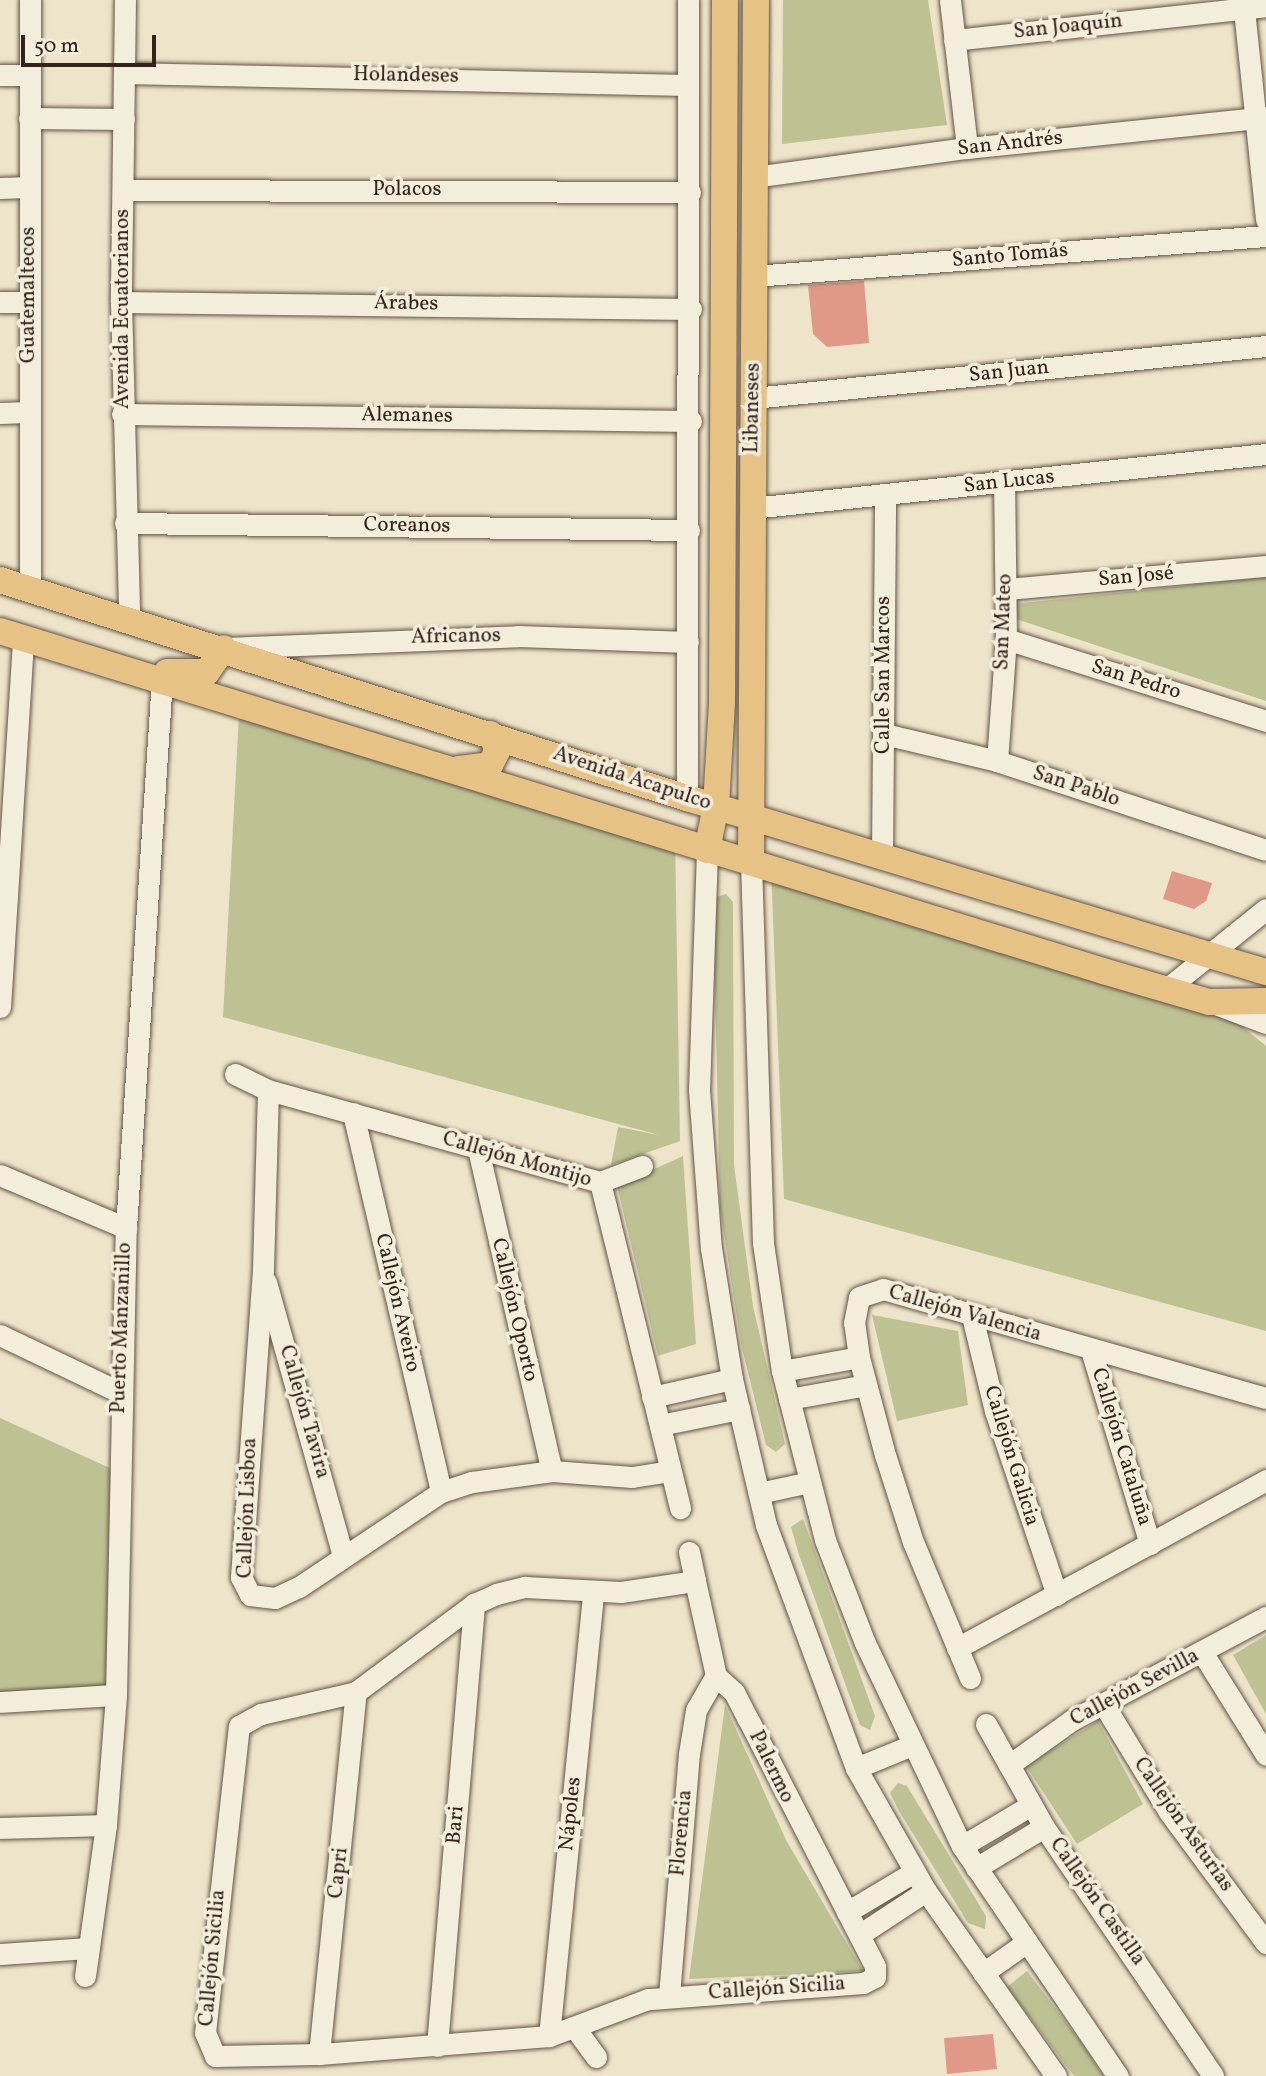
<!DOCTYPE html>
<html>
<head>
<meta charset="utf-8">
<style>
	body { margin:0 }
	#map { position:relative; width:1266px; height:2076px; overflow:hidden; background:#ede4c9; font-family:Vollkorn,serif }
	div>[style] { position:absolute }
	.green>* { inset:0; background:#bec293 }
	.building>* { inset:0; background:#e09988 }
	.roads { filter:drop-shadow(0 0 2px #625346) drop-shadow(0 0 2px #625346) }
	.minor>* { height:21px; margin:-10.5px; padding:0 10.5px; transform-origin:10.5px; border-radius:10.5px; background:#f3eddc }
	.major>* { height:26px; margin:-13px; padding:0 13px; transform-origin:13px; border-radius:13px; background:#e6c284 }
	span { translate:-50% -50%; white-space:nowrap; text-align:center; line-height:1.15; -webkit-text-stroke:7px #f3eddc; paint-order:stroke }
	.street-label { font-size:21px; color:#33231b }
	.scale { position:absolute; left:21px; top:35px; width:135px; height:32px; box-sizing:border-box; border:4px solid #33231b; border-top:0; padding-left:9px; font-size:21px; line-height:24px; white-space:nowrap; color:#33231b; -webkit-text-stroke:5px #f3eddc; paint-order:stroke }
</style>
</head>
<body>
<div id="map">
	<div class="green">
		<div style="clip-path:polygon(783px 0,928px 0,947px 125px,782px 144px)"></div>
		<div style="clip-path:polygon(1266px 577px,1266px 701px,1013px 618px,1014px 604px)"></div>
		<div style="clip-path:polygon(240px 695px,675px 834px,680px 1141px,611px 1165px,618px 1127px,659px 1135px,223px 1017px)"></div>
		<div style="clip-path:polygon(771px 868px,1238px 1023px,1266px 1046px,1266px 1331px,784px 1199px)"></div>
		<div style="clip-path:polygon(726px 894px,733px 902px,734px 1165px,753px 1306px,785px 1444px,776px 1452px,766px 1445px,741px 1344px,720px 1207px,714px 940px,716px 897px)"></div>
		<div style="clip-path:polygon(683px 1156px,696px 1344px,658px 1356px,617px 1186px)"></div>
		<div style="clip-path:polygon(872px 1315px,958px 1331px,968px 1405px,897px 1421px)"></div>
		<div style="clip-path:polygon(0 1418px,112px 1469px,112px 1684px,0 1700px)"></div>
		<div style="clip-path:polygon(803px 1519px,875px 1716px,870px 1730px,860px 1725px,799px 1555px,791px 1527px)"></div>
		<div style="clip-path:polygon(1266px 1635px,1266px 1714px,1233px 1655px)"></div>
		<div style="clip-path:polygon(725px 1705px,786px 1840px,863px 1971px,689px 1979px)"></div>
		<div style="clip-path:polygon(1098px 1721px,1143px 1804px,1077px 1844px,1026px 1766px)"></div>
		<div style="clip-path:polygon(898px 1783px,907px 1786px,986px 1916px,985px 1929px,968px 1923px,899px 1811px,890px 1793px)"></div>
		<div style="clip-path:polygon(1027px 1971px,1081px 2042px,1103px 2076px,1074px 2076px,1007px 1987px)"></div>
	</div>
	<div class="building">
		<div style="clip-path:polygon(864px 281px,869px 343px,827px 347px,813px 334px,808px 285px)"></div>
		<div style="clip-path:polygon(1172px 871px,1212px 883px,1206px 901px,1194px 909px,1163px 899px)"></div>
		<div style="clip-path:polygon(993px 2034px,997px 2069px,947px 2074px,944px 2038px)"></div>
	</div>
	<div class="roads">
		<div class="minor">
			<div style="left:125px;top:0;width:302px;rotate:90.8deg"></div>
			<div style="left:121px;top:302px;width:316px;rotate:88.5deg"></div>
			<div style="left:950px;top:0;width:149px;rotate:83.4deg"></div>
			<div style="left:1243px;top:0;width:221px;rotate:84deg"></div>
			<div style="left:954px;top:40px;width:314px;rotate:-6.2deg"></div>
			<div style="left:124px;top:73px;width:563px;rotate:1.22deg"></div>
			<div style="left:0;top:75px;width:28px"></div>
			<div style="left:29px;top:118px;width:95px;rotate:0.6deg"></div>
			<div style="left:754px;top:177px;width:215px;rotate:-7.8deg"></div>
			<div style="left:967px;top:148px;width:301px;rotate:-5.9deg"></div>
			<div style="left:0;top:188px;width:29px;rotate:-2deg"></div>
			<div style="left:123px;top:190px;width:567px;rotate:0.2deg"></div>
			<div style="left:754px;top:276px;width:514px;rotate:-4.47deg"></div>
			<div style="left:0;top:302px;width:29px"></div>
			<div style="left:121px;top:302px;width:570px;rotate:0.7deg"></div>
			<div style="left:753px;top:398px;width:516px;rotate:-5.79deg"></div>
			<div style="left:0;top:413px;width:29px;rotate:-2deg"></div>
			<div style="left:122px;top:414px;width:569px;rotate:0.7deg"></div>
			<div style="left:752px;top:508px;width:517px;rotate:-6deg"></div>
			<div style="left:125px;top:523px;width:564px;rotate:0.71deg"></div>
			<div style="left:30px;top:589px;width:589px;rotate:-90deg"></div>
			<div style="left:1007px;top:589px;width:260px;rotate:-5.1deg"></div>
			<div style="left:1006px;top:639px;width:273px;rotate:17.5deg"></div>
			<div style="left:225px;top:648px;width:293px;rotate:-2.3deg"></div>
			<div style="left:518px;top:636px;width:170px;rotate:2deg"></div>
			<div style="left:884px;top:734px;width:116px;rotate:13.4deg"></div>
			<div style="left:997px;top:761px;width:283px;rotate:18.3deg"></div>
			<div style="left:997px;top:761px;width:122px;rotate:-85.8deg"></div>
			<div style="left:1006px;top:639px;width:156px;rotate:-90.7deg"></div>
			<div style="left:687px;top:798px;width:798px;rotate:-89.93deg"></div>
			<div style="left:707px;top:850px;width:240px;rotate:91.9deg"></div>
			<div style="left:699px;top:1090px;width:158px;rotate:85.7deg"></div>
			<div style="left:711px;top:1248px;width:133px;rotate:80.9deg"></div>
			<div style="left:732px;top:1379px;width:150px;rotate:76.9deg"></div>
			<div style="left:766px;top:1525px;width:259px;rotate:69.7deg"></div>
			<div style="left:856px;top:1768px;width:142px;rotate:60.4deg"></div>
			<div style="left:926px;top:1891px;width:226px;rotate:54.9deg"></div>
			<div style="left:882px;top:855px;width:360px;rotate:-89.5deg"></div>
			<div style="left:751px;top:862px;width:381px;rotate:88.2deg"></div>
			<div style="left:763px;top:1243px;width:129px;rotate:81.6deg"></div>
			<div style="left:782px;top:1371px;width:174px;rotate:75.7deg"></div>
			<div style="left:825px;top:1540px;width:110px;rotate:68.8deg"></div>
			<div style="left:865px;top:1643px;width:225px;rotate:64.5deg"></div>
			<div style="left:962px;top:1846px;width:278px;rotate:55.9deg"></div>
			<div style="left:1169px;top:987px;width:124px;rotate:-38.8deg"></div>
			<div style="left:1218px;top:1005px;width:51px;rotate:20.6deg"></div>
			<div style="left:0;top:1007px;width:369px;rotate:-86.4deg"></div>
			<div style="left:235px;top:1074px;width:37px;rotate:26deg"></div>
			<div style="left:268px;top:1090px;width:345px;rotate:15.5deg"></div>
			<div style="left:268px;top:1090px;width:180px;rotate:91.6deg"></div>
			<div style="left:263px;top:1270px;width:308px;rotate:94.1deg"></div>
			<div style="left:241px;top:1577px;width:20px;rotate:63deg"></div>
			<div style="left:250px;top:1595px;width:25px;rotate:7deg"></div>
			<div style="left:275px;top:1598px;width:26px;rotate:-25deg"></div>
			<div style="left:299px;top:1587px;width:171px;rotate:-33.8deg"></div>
			<div style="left:441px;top:1492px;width:33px;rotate:-18deg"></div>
			<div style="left:472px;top:1482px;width:81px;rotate:-7.8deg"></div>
			<div style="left:552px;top:1471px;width:80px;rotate:4.3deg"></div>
			<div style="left:632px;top:1477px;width:38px;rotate:-9deg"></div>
			<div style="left:353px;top:1113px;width:389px;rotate:76.9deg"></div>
			<div style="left:478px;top:1149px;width:330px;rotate:77.1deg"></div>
			<div style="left:0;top:1175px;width:137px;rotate:22.8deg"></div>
			<div style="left:600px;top:1182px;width:336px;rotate:76.2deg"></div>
			<div style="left:600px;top:1182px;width:45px;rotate:-20.9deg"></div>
			<div style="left:266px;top:1282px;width:285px;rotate:74.3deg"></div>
			<div style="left:972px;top:1316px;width:98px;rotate:76.4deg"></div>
			<div style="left:995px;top:1411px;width:194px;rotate:71.4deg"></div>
			<div style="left:0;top:1335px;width:132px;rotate:25.6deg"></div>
			<div style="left:1091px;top:1350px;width:203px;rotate:73.1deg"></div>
			<div style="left:782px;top:1371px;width:78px;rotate:-10.3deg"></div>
			<div style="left:652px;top:1397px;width:82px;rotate:-12.7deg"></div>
			<div style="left:789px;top:1399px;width:78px;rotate:-10.3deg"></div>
			<div style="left:660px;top:1425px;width:81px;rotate:-11.4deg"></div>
			<div style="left:759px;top:1493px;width:52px;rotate:-12.2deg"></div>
			<div style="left:689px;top:1552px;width:30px;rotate:78deg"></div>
			<div style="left:695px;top:1581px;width:97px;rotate:77.5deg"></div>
			<div style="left:716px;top:1676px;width:24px;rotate:42deg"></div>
			<div style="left:734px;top:1692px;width:30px;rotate:63deg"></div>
			<div style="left:748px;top:1719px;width:278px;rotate:62.8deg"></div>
			<div style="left:875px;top:1966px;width:11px;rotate:90deg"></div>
			<div style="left:875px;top:1977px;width:13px;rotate:153deg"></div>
			<div style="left:863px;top:1983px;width:216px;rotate:175.7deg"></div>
			<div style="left:648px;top:1999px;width:106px;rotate:159.5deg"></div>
			<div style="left:549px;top:2036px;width:231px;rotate:175.5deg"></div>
			<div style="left:319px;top:2054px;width:104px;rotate:178.9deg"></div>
			<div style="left:215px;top:2056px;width:25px;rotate:-113deg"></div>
			<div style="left:205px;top:2033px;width:309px;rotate:-83.7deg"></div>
			<div style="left:239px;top:1726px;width:25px;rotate:-29deg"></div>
			<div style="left:261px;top:1714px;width:98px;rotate:-13deg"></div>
			<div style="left:356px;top:1692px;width:147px;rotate:-36.7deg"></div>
			<div style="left:474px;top:1604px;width:24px;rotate:-24deg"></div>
			<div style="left:496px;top:1594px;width:30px;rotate:-14deg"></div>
			<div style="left:525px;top:1587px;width:96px;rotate:3deg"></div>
			<div style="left:621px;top:1592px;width:75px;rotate:-8.5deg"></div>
			<div style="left:957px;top:1648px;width:352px;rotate:-28.5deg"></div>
			<div style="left:1202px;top:1652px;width:121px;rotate:58.1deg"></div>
			<div style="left:970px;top:1678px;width:147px;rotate:-112.7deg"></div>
			<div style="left:913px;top:1542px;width:91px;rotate:-107.8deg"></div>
			<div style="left:885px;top:1455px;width:101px;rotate:-104.9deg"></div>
			<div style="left:859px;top:1357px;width:34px;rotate:-98deg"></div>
			<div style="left:854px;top:1323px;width:26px;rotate:-79deg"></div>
			<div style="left:859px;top:1297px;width:25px;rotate:-18deg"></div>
			<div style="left:883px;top:1289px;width:398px;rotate:15.9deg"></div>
			<div style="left:0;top:1702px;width:116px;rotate:-3.5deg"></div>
			<div style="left:1104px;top:1705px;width:125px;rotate:58.7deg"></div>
			<div style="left:1169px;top:1812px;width:163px;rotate:53.5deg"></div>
			<div style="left:986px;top:1724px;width:118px;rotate:60.6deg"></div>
			<div style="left:1044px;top:1827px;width:301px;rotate:55.8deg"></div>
			<div style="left:1009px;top:1765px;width:77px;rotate:-35.5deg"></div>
			<div style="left:1072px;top:1720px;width:220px;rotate:-28deg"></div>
			<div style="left:856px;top:1768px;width:61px;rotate:-22.3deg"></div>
			<div style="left:0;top:1828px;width:106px;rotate:-1.6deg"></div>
			<div style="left:962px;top:1846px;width:80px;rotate:-30.7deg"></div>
			<div style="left:976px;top:1868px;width:79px;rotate:-31.1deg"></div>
			<div style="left:847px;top:1912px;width:78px;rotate:-30.8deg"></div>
			<div style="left:859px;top:1935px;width:80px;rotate:-33.3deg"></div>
			<div style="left:0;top:1954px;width:89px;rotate:-3.9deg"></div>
			<div style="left:983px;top:1973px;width:54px;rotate:-35.2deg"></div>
			<div style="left:85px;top:1976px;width:152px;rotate:-82.1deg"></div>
			<div style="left:106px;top:1825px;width:130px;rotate:-85.6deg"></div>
			<div style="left:116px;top:1695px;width:467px;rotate:-88.8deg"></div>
			<div style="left:126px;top:1228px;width:550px;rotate:-86.25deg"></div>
			<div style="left:669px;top:1996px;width:243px;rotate:-85.3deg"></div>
			<div style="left:689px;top:1754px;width:45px;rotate:-81deg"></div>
			<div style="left:696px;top:1710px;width:39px;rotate:-60deg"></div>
			<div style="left:575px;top:2028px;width:36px;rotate:54deg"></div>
			<div style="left:549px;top:2036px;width:445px;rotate:-84.3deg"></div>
			<div style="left:437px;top:2046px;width:444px;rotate:-85.2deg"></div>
			<div style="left:319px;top:2054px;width:364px;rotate:-84.2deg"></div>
		</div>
		<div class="major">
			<div style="left:0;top:580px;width:721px;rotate:17.61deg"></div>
			<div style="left:687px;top:798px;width:605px;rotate:16.73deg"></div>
			<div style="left:0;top:631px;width:1154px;rotate:17.13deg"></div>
			<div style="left:1103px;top:971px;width:110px;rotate:16.3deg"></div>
			<div style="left:1209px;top:1002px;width:57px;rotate:-1deg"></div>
			<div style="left:167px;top:672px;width:40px"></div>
			<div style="left:207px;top:672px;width:29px;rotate:-55deg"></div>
			<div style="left:459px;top:769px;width:31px;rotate:-7deg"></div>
			<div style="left:490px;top:765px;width:18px;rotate:-63deg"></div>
			<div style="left:498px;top:749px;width:17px;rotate:-118deg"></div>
			<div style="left:707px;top:850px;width:45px;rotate:-78.4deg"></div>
			<div style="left:716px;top:806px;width:103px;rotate:-86.7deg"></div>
			<div style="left:722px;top:703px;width:703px;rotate:-89.76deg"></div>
			<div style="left:751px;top:862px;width:862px;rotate:-89.67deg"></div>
		</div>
	</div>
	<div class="street-label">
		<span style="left:1068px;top:27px;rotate:-6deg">San Joaquín</span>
		<span style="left:406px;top:76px;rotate:1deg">Holandeses</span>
		<span style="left:1010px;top:144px;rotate:-6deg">San Andrés</span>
		<span style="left:407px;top:190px">Polacos</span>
		<span style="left:1010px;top:256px;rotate:-5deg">Santo Tomás</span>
		<span style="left:29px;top:295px;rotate:-90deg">Guatemaltecos</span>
		<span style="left:406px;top:304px;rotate:1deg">Árabes</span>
		<span style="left:123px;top:309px;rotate:-90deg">Avenida Ecuatorianos</span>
		<span style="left:1009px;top:372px;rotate:-6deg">San Juan</span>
		<span style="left:753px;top:408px;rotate:-89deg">Libaneses</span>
		<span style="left:407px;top:416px;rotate:1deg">Alemanes</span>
		<span style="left:1009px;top:482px;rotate:-6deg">San Lucas</span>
		<span style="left:407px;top:526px;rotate:1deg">Coreanos</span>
		<span style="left:1136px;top:577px;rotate:-5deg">San José</span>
		<span style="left:1004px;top:622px;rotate:-88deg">San Mateo</span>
		<span style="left:456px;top:637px;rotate:-1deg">Africanos</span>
		<span style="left:884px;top:675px;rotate:-90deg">Calle San Marcos</span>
		<span style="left:1136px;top:680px;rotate:17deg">San Pedro</span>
		<span style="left:632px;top:779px;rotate:18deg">Avenida Acapulco</span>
		<span style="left:1076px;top:787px;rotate:18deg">San Pablo</span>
		<span style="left:517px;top:1160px;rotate:16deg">Callejón Montijo</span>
		<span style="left:397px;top:1303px;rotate:77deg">Callejón Aveiro</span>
		<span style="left:514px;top:1310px;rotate:77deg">Callejón Oporto</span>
		<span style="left:965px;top:1314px;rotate:16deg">Callejón Valencia</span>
		<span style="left:122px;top:1328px;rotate:-88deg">Puerto Manzanillo</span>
		<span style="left:304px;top:1412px;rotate:74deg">Callejón Tavira</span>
		<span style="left:1121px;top:1447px;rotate:73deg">Callejón Cataluña</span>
		<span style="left:1011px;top:1456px;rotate:73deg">Callejón Galicia</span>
		<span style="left:248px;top:1508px;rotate:-88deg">Callejón Lisboa</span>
		<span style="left:1135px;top:1688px;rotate:-28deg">Callejón Sevilla</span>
		<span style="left:771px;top:1767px;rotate:64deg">Palermo</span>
		<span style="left:571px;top:1814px;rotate:-84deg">Nápoles</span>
		<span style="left:456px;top:1825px;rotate:-85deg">Bari</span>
		<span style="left:1183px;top:1825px;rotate:55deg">Callejón Asturias</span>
		<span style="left:682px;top:1833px;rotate:-85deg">Florencia</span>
		<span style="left:339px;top:1873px;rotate:-84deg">Capri</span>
		<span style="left:1097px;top:1902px;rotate:55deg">Callejón Castilla</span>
		<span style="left:213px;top:1958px;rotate:-85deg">Callejón Sicilia</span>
		<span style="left:777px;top:1989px;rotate:-4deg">Callejón Sicilia</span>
	</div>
	<div class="scale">50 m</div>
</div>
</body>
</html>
